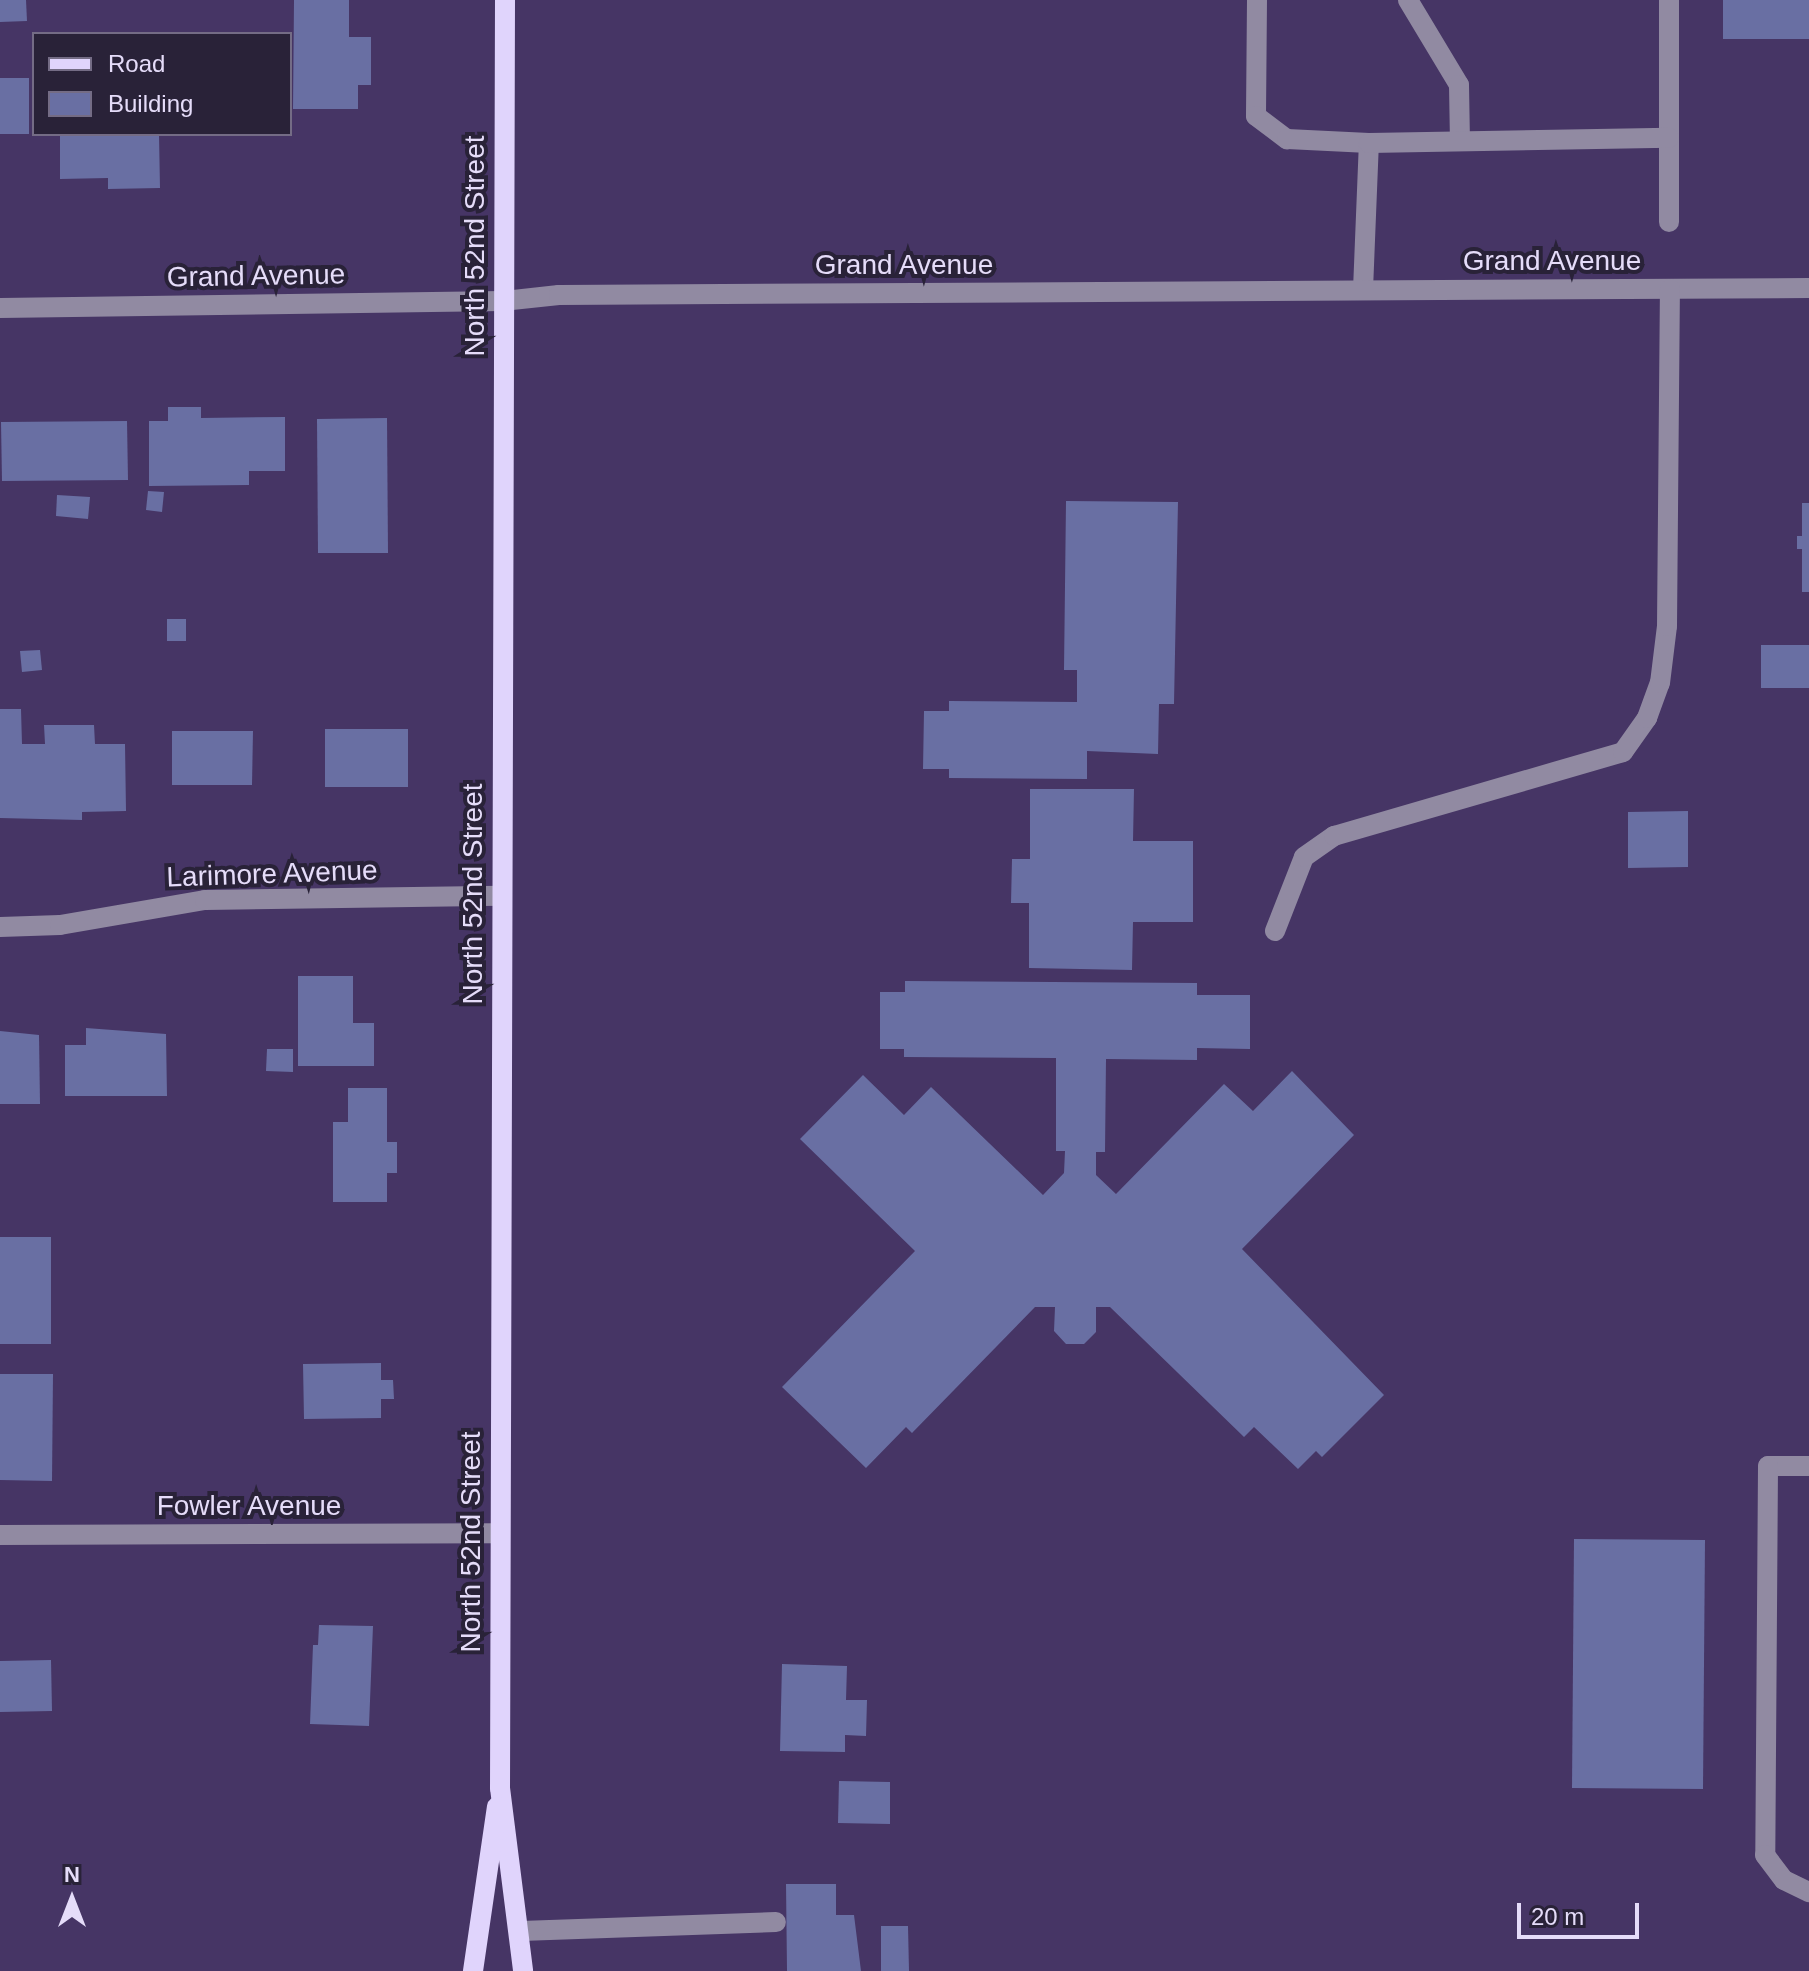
<!DOCTYPE html>
<html>
<head>
<meta charset="utf-8">
<style>
	body { margin:0 }
	#map { position:relative; width:1809px; height:1971px; overflow:hidden; background:#463565; font-family:Helvetica,sans-serif }
	div>[style] { position:absolute }
	.building>* { inset:0; background:#696fa3 }
	.minor>* { height:20px; margin:-10px; padding:0 10px; transform-origin:10px; border-radius:10px; background:#918aa2 }
	.major>* { height:20px; margin:-10px; padding:0 10px; transform-origin:10px; border-radius:10px; background:#e0d4fc }
	span { translate:-50% -50%; white-space:nowrap; text-align:center; line-height:1.15; -webkit-text-stroke:8px #292238; paint-order:stroke }
	.street-label { font-size:28px; color:#e5dcf9 }
	.legend { position:absolute; left:32px; top:32px; width:260px; height:104px; box-sizing:border-box; background:#292238; border:2px solid #746c85; margin:0; padding:10px 14px; list-style:none; font-size:24px; color:#e5dcf9 }
	.legend li { display:flex; align-items:center; gap:16px; height:40px }
	.legend b { width:40px; border:2px solid #746c85 }
	.north { position:absolute; left:32px; top:1859px; width:80px; height:80px; -webkit-text-stroke:6px #292238; paint-order:stroke; rotate:0deg; font-size:22px; font-weight:700; line-height:32px; text-align:center; color:#e5dcf9 }
	.north::after { content:''; display:block; margin:auto; width:28px; height:36px; background:#e5dcf9; clip-path:polygon(50% 0,100% 100%,50% 72%,0 100%) }
	.scale { position:absolute; left:1517px; top:1903px; width:122px; height:36px; box-sizing:border-box; border:4px solid #e5dcf9; border-top:0; padding-left:10px; font-size:24px; line-height:28px; white-space:nowrap; color:#e5dcf9; -webkit-text-stroke:6px #292238; paint-order:stroke }
</style>
</head>
<body>
<div id="map">
	<div class="building">
		<div style="clip-path:polygon(0 0,26px 0,27px 21px,0 22px)"></div>
		<div style="clip-path:polygon(294px 0,349px 0,349px 37px,371px 37px,371px 85px,358px 85px,358px 109px,293px 109px)"></div>
		<div style="clip-path:polygon(1723px 0,1809px 0,1809px 39px,1723px 39px)"></div>
		<div style="clip-path:polygon(0 78px,29px 78px,29px 134px,0 134px)"></div>
		<div style="clip-path:polygon(60px 134px,159px 134px,160px 188px,108px 189px,108px 178px,60px 179px)"></div>
		<div style="clip-path:polygon(168px 407px,201px 407px,201px 418px,285px 417px,285px 471px,249px 471px,249px 485px,149px 486px,149px 421px,168px 421px)"></div>
		<div style="clip-path:polygon(387px 418px,388px 553px,318px 553px,317px 419px)"></div>
		<div style="clip-path:polygon(127px 421px,128px 480px,2px 481px,1px 422px)"></div>
		<div style="clip-path:polygon(148px 491px,164px 492px,162px 512px,146px 510px)"></div>
		<div style="clip-path:polygon(57px 495px,90px 497px,88px 519px,56px 516px)"></div>
		<div style="clip-path:polygon(1066px 501px,1178px 502px,1174px 704px,1159px 704px,1158px 754px,1087px 751px,1087px 779px,949px 778px,949px 769px,923px 769px,924px 711px,949px 711px,949px 701px,1077px 702px,1077px 670px,1064px 670px)"></div>
		<div style="clip-path:polygon(1802px 503px,1809px 503px,1809px 592px,1802px 592px,1802px 549px,1797px 549px,1797px 536px,1802px 536px)"></div>
		<div style="clip-path:polygon(167px 619px,186px 619px,186px 641px,167px 641px)"></div>
		<div style="clip-path:polygon(1761px 645px,1809px 645px,1809px 688px,1761px 688px)"></div>
		<div style="clip-path:polygon(40px 650px,42px 670px,22px 672px,20px 651px)"></div>
		<div style="clip-path:polygon(0 709px,21px 709px,22px 744px,45px 744px,44px 725px,94px 725px,95px 744px,125px 744px,126px 811px,82px 812px,82px 820px,0 818px)"></div>
		<div style="clip-path:polygon(325px 729px,408px 729px,408px 787px,325px 787px)"></div>
		<div style="clip-path:polygon(172px 731px,253px 731px,252px 785px,172px 785px)"></div>
		<div style="clip-path:polygon(1030px 789px,1134px 789px,1133px 841px,1193px 841px,1193px 922px,1133px 922px,1132px 970px,1029px 968px,1029px 903px,1011px 903px,1012px 859px,1030px 859px)"></div>
		<div style="clip-path:polygon(1688px 811px,1688px 867px,1628px 868px,1628px 812px)"></div>
		<div style="clip-path:polygon(298px 976px,353px 976px,353px 1023px,374px 1023px,374px 1066px,298px 1066px)"></div>
		<div style="clip-path:polygon(905px 981px,1197px 983px,1197px 995px,1250px 995px,1250px 1049px,1197px 1048px,1197px 1060px,1106px 1059px,1105px 1152px,1096px 1152px,1096px 1175px,1116px 1194px,1224px 1084px,1253px 1111px,1292px 1071px,1354px 1135px,1242px 1249px,1384px 1395px,1322px 1457px,1316px 1451px,1298px 1469px,1254px 1427px,1244px 1437px,1110px 1307px,1096px 1307px,1096px 1332px,1084px 1344px,1066px 1344px,1054px 1331px,1055px 1307px,1035px 1307px,912px 1433px,906px 1427px,866px 1468px,782px 1387px,915px 1251px,800px 1139px,863px 1075px,904px 1115px,931px 1087px,1043px 1195px,1064px 1173px,1065px 1151px,1056px 1151px,1056px 1058px,904px 1057px,904px 1049px,880px 1049px,880px 992px,905px 992px)"></div>
		<div style="clip-path:polygon(86px 1028px,166px 1034px,167px 1096px,65px 1096px,65px 1045px,86px 1045px)"></div>
		<div style="clip-path:polygon(0 1031px,39px 1035px,40px 1104px,0 1104px)"></div>
		<div style="clip-path:polygon(267px 1049px,293px 1049px,293px 1072px,266px 1071px)"></div>
		<div style="clip-path:polygon(348px 1088px,387px 1088px,387px 1142px,397px 1142px,397px 1173px,387px 1173px,387px 1202px,333px 1202px,333px 1122px,348px 1122px)"></div>
		<div style="clip-path:polygon(0 1237px,51px 1237px,51px 1344px,0 1344px)"></div>
		<div style="clip-path:polygon(381px 1363px,381px 1380px,393px 1380px,394px 1399px,381px 1399px,381px 1418px,304px 1419px,303px 1364px)"></div>
		<div style="clip-path:polygon(0 1374px,53px 1374px,52px 1481px,0 1480px)"></div>
		<div style="clip-path:polygon(1574px 1539px,1705px 1540px,1703px 1789px,1572px 1788px)"></div>
		<div style="clip-path:polygon(319px 1625px,373px 1626px,369px 1726px,310px 1724px,313px 1645px,318px 1645px)"></div>
		<div style="clip-path:polygon(51px 1660px,52px 1711px,0 1712px,0 1661px)"></div>
		<div style="clip-path:polygon(782px 1664px,847px 1666px,846px 1700px,867px 1700px,866px 1736px,845px 1735px,845px 1752px,780px 1751px)"></div>
		<div style="clip-path:polygon(839px 1781px,890px 1782px,890px 1824px,838px 1823px)"></div>
		<div style="clip-path:polygon(786px 1884px,836px 1884px,836px 1915px,854px 1915px,861px 1971px,787px 1971px)"></div>
		<div style="clip-path:polygon(881px 1926px,908px 1926px,909px 1971px,881px 1971px)"></div>
	</div>
	<div class="minor">
		<div style="left:1257px;top:0;width:116px;rotate:90.5deg"></div>
		<div style="left:1256px;top:116px;width:39px;rotate:37deg"></div>
		<div style="left:1287px;top:139px;width:82px;rotate:2.8deg"></div>
		<div style="left:1408px;top:0;width:99px;rotate:59deg"></div>
		<div style="left:1459px;top:85px;width:56px;rotate:89deg"></div>
		<div style="left:1669px;top:222px;width:222px;rotate:-90deg"></div>
		<div style="left:1363px;top:290px;width:147px;rotate:-87.7deg"></div>
		<div style="left:1369px;top:143px;width:300px;rotate:-1deg"></div>
		<div style="left:0;top:308px;width:503px;rotate:-0.8deg"></div>
		<div style="left:503px;top:301px;width:56px;rotate:-6.1deg"></div>
		<div style="left:559px;top:295px;width:1250px;rotate:-0.32deg"></div>
		<div style="left:0;top:927px;width:60px;rotate:-1.9deg"></div>
		<div style="left:60px;top:925px;width:147px;rotate:-9.8deg"></div>
		<div style="left:205px;top:900px;width:296px;rotate:-0.8deg"></div>
		<div style="left:1275px;top:931px;width:79px;rotate:-68.6deg"></div>
		<div style="left:1304px;top:857px;width:37px;rotate:-35deg"></div>
		<div style="left:1334px;top:836px;width:301px;rotate:-16.2deg"></div>
		<div style="left:1623px;top:752px;width:42px;rotate:-54.8deg"></div>
		<div style="left:1647px;top:718px;width:37px;rotate:-70deg"></div>
		<div style="left:1660px;top:683px;width:57px;rotate:-83deg"></div>
		<div style="left:1667px;top:626px;width:337px;rotate:-89.5deg"></div>
		<div style="left:1809px;top:1466px;width:41px;rotate:180deg"></div>
		<div style="left:1768px;top:1466px;width:389px;rotate:90.4deg"></div>
		<div style="left:1765px;top:1855px;width:31px;rotate:53deg"></div>
		<div style="left:1784px;top:1880px;width:28px;rotate:26deg"></div>
		<div style="left:0;top:1535px;width:499px;rotate:-0.2deg"></div>
		<div style="left:521px;top:1931px;width:255px;rotate:-2deg"></div>
	</div>
	<div class="major">
		<div style="left:505px;top:0;width:1788px;rotate:90.16deg"></div>
		<div style="left:500px;top:1788px;width:184px;rotate:82.8deg"></div>
		<div style="left:473px;top:1971px;width:166px;rotate:-81.7deg"></div>
	</div>
	<div class="street-label">
		<span style="left:475px;top:246px;rotate:-90deg">North 52nd Street</span>
		<span style="left:1552px;top:261px">Grand Avenue</span>
		<span style="left:904px;top:265px">Grand Avenue</span>
		<span style="left:256px;top:276px;rotate:-1deg">Grand Avenue</span>
		<span style="left:272px;top:874px;rotate:-2deg">Larimore Avenue</span>
		<span style="left:473px;top:894px;rotate:-90deg">North 52nd Street</span>
		<span style="left:249px;top:1506px">Fowler Avenue</span>
		<span style="left:471px;top:1542px;rotate:-90deg">North 52nd Street</span>
	</div>
	<ul class="legend">
	<li><b style="height:10px;background:#e0d4fc"></b>Road</li>
	<li><b style="height:22px;background:#696fa3"></b>Building</li>
	</ul>
	<div class="north">N</div>
	<div class="scale">20 m</div>
</div>
</body>
</html>
